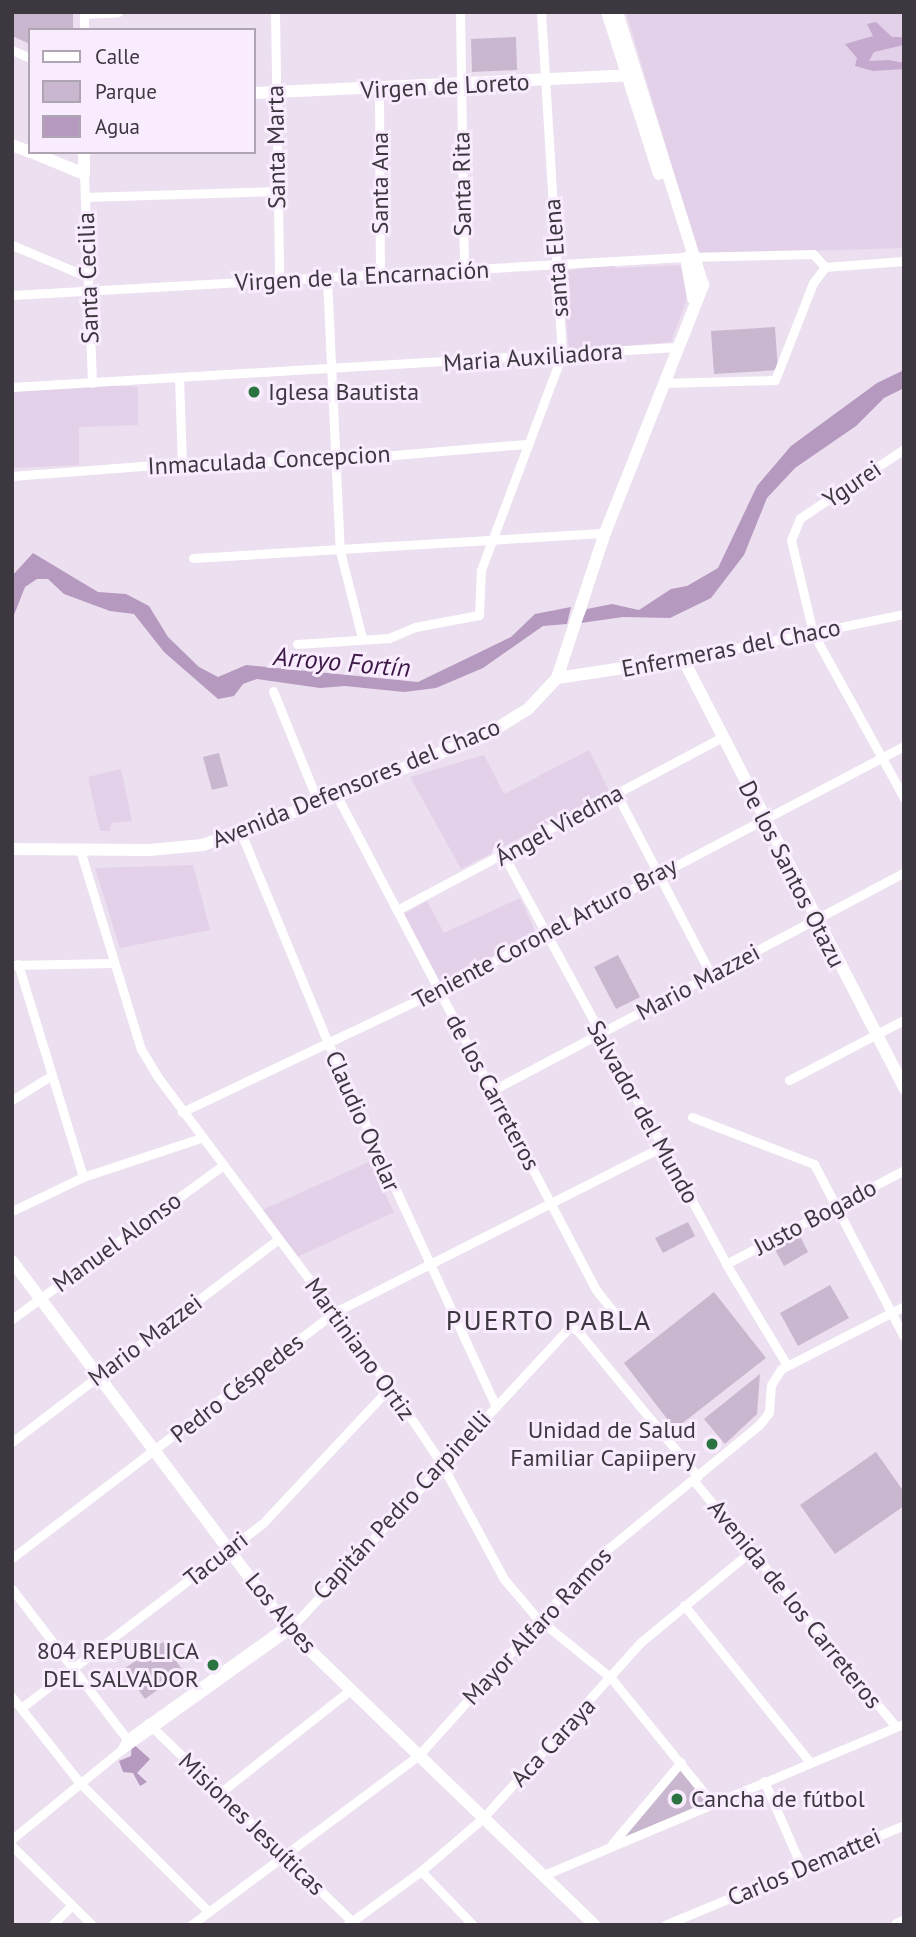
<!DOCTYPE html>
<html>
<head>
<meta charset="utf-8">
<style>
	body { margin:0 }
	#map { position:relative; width:916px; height:1937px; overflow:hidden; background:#ecdff0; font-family:"PT Sans",sans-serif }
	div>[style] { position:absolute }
	.built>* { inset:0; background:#e3d1e9 }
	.green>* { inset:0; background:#c9b7cf }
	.forest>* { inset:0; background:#c6a9cf }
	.water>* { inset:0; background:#b599be }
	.street>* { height:9px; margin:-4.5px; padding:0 4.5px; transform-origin:4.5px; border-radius:4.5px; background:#fff }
	.secondary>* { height:12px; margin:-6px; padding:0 6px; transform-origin:6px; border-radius:6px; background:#fff }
	.dots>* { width:19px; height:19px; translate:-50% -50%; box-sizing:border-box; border:4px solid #f9ecfe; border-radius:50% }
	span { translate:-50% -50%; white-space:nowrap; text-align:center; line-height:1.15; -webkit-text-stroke:6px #f9ecfe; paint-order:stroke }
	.street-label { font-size:24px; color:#3d383f }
	.poi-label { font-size:24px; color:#3d383f }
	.left { translate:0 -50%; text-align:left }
	.right { translate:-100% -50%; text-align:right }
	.water-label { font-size:26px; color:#3b1746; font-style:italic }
	.quarter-label { font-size:28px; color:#3d383f; letter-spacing:2px }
	.frame { position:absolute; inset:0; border:14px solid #3d383f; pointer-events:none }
	.legend { position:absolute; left:28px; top:28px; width:228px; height:126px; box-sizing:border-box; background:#f9ecfe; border:2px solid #aea4b2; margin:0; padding:9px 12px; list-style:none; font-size:21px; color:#3d383f }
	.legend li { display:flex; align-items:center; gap:14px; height:35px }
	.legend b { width:35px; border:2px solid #aea4b2 }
</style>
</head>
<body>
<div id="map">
	<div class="built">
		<div style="clip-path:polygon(626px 12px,904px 12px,904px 248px,698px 254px)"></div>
		<div style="clip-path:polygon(615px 262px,615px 268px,683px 265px,689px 294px,671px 342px,569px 351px,562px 272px)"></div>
		<div style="clip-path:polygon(96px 385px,138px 387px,138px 425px,79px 427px,79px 465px,12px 468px,12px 390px)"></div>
		<div style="clip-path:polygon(589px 750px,609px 791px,461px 869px,410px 777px,484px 755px,504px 794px)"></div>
		<div style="clip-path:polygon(121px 769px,132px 821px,111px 823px,110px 831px,100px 831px,88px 777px)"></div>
		<div style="clip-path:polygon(193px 865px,210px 930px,120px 948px,95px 868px)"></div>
		<div style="clip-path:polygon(520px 898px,536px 933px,439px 984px,402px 915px,427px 901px,444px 933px)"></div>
		<div style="clip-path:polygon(369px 1162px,394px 1212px,295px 1258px,262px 1210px)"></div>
	</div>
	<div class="green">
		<div style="clip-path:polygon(12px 12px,73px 12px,73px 30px,30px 30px,30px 44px,12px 36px)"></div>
		<div style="clip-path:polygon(516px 37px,517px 70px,472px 72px,471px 39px)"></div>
		<div style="clip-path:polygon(775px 327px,778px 370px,714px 374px,711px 331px)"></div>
		<div style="clip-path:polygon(219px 753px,228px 786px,212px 790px,203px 757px)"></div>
		<div style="clip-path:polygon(618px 955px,640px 997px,616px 1009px,594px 967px)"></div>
		<div style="clip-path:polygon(688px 1222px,695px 1236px,663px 1253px,655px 1238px)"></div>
		<div style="clip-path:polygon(799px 1234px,808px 1252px,784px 1266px,774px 1248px)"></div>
		<div style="clip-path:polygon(830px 1285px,849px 1318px,798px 1346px,780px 1313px)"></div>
		<div style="clip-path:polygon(714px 1292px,766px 1358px,675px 1429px,624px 1363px)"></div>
		<div style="clip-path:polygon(760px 1374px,757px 1414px,725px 1444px,704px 1419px)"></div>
		<div style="clip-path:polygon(876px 1452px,904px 1492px,904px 1506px,835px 1554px,800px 1505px)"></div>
		<div style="clip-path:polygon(163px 1642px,183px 1671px,145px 1699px,124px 1669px)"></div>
		<div style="clip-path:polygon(681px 1764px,710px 1803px,615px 1843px)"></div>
	</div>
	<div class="forest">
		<div style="clip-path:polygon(876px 22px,892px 37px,904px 37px,904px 45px,874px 52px,869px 61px,889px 60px,904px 63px,904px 69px,873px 71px,855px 66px,857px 58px,845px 44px,873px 36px,867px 24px)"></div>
	</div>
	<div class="water">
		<div style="clip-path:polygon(904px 370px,904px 388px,884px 398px,856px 426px,795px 468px,767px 498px,744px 555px,711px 598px,670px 618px,623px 617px,581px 623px,587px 609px,612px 604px,639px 610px,671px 589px,687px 586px,718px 568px,757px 486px,791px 446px,877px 383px)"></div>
		<div style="clip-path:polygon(33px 553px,98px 592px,126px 594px,149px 606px,168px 637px,199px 667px,218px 677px,246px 665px,418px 682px,511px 637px,535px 614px,571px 607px,567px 624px,543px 626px,483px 668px,436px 688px,404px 692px,345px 686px,320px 688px,257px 679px,243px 684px,234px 696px,218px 699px,164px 652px,134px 614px,110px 611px,64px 594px,48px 579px,37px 579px,25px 587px,12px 620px,12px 576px)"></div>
		<div style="clip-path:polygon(132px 1743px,150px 1759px,137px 1773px,147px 1782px,140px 1786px,133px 1773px,123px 1772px,119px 1761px,131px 1756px)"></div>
	</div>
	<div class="street">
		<div style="left:84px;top:12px;width:18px;rotate:90deg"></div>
		<div style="left:275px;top:12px;width:269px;rotate:89.1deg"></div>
		<div style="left:460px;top:12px;width:259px;rotate:89.1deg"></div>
		<div style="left:84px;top:14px;width:34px;rotate:-3deg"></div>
		<div style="left:12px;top:50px;width:20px;rotate:24deg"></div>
		<div style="left:379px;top:90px;width:186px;rotate:89.7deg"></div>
		<div style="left:84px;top:174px;width:209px;rotate:87.8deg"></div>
		<div style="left:85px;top:197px;width:192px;rotate:-1.8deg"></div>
		<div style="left:12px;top:245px;width:82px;rotate:22.8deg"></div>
		<div style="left:327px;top:279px;width:272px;rotate:87.3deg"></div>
		<div style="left:340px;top:551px;width:90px;rotate:75.8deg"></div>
		<div style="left:12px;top:295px;width:674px;rotate:-3.23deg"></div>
		<div style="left:685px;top:257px;width:128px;rotate:-1.3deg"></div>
		<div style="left:813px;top:254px;width:18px;rotate:47deg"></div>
		<div style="left:825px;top:267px;width:79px;rotate:-4.3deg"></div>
		<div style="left:179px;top:378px;width:85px;rotate:88deg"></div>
		<div style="left:663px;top:383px;width:112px;rotate:-1.5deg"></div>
		<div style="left:775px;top:380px;width:104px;rotate:-68.6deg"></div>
		<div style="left:813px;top:283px;width:20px;rotate:-53deg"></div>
		<div style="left:12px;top:387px;width:665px;rotate:-3.45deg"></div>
		<div style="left:904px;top:449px;width:125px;rotate:146.4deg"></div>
		<div style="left:800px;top:518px;width:24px;rotate:112deg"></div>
		<div style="left:791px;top:540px;width:96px;rotate:76.7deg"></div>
		<div style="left:813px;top:633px;width:188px;rotate:61.1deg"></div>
		<div style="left:12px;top:476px;width:170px;rotate:-4.4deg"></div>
		<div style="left:182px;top:463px;width:153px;rotate:-1.1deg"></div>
		<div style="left:335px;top:460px;width:191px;rotate:-4.8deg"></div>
		<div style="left:193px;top:558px;width:413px;rotate:-3.5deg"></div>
		<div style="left:297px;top:644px;width:92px;rotate:-3.7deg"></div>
		<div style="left:389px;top:638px;width:28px;rotate:-23deg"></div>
		<div style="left:415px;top:627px;width:65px;rotate:-10.6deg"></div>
		<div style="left:479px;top:615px;width:45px;rotate:-87.5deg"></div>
		<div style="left:481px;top:570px;width:230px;rotate:-69.4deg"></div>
		<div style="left:562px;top:355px;width:344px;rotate:-93.5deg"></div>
		<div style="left:683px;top:659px;width:226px;rotate:-11.5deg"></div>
		<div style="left:273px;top:691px;width:120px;rotate:67.9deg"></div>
		<div style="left:616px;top:793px;width:205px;rotate:62.4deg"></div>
		<div style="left:337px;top:796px;width:558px;rotate:62.33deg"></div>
		<div style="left:596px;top:1290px;width:28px;rotate:51deg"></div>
		<div style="left:241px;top:833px;width:227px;rotate:67.5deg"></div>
		<div style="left:328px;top:1043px;width:400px;rotate:65.2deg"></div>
		<div style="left:80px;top:850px;width:208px;rotate:73deg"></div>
		<div style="left:141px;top:1049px;width:31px;rotate:59deg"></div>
		<div style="left:157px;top:1076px;width:389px;rotate:53.2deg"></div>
		<div style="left:390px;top:1387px;width:92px;rotate:56.1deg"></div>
		<div style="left:441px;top:1463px;width:132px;rotate:61.5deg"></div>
		<div style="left:504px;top:1579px;width:51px;rotate:49.8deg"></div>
		<div style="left:537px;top:1618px;width:95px;rotate:39deg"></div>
		<div style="left:611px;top:1678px;width:162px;rotate:51deg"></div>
		<div style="left:504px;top:856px;width:464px;rotate:61.4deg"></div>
		<div style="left:726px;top:1264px;width:118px;rotate:58.9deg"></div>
		<div style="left:397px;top:910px;width:367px;rotate:-28deg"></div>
		<div style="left:18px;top:964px;width:223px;rotate:73deg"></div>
		<div style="left:12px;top:965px;width:101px;rotate:-1.1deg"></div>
		<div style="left:789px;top:1080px;width:130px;rotate:-27.6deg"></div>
		<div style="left:493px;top:1090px;width:465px;rotate:-27.9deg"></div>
		<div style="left:12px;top:1100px;width:47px;rotate:-32deg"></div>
		<div style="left:182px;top:1112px;width:284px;rotate:-25.4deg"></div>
		<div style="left:439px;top:990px;width:525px;rotate:-27.69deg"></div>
		<div style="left:692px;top:1117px;width:131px;rotate:21.1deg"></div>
		<div style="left:814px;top:1164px;width:195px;rotate:62.5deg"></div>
		<div style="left:12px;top:1211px;width:79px;rotate:-25.6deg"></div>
		<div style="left:83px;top:1177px;width:124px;rotate:-18.3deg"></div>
		<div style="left:726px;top:1264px;width:201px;rotate:-27.8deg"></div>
		<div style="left:12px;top:1319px;width:260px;rotate:-36.1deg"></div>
		<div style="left:12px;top:1442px;width:335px;rotate:-37.3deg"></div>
		<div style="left:694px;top:1481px;width:317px;rotate:50.6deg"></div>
		<div style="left:12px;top:1558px;width:406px;rotate:-37.3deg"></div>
		<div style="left:335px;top:1312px;width:368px;rotate:-26.8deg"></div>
		<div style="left:12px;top:1589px;width:194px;rotate:52.5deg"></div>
		<div style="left:684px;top:1605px;width:198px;rotate:51.3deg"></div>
		<div style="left:12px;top:1697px;width:110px;rotate:51.7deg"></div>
		<div style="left:80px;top:1783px;width:181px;rotate:45deg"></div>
		<div style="left:21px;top:1708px;width:303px;rotate:-37.4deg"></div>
		<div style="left:262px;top:1524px;width:187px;rotate:-46.9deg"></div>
		<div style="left:148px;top:1723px;width:289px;rotate:44.2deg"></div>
		<div style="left:121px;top:1750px;width:13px;rotate:-61deg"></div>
		<div style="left:127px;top:1739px;width:199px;rotate:-35.6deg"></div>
		<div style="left:764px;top:1781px;width:95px;rotate:66.4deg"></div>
		<div style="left:221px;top:1792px;width:164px;rotate:-38.3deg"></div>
		<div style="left:12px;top:1839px;width:141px;rotate:-39.2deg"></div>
		<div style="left:121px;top:1750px;width:206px;rotate:-35.5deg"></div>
		<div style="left:289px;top:1630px;width:413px;rotate:-47.2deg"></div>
		<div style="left:570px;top:1327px;width:8px;rotate:23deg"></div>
		<div style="left:577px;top:1330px;width:190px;rotate:50.5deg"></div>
		<div style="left:612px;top:1844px;width:107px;rotate:-49.9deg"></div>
		<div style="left:12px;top:1846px;width:112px;rotate:44.6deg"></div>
		<div style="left:421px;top:1871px;width:75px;rotate:46.1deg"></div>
		<div style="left:544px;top:1875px;width:390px;rotate:-22.8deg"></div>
		<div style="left:52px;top:1925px;width:28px;rotate:-45deg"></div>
		<div style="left:191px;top:1925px;width:283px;rotate:-36.7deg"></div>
		<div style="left:418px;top:1756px;width:261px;rotate:-48.1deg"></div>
		<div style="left:592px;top:1562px;width:216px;rotate:-39.4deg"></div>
		<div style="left:759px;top:1425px;width:16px;rotate:-52deg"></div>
		<div style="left:769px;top:1412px;width:27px;rotate:-86deg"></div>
		<div style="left:771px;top:1385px;width:19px;rotate:-58deg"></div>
		<div style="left:781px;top:1369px;width:138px;rotate:-27.1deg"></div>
		<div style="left:347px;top:1925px;width:92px;rotate:-36.1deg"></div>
		<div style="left:421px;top:1871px;width:82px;rotate:-40.5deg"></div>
		<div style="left:483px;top:1818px;width:237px;rotate:-48.1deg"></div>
		<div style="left:641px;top:1642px;width:143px;rotate:-39.6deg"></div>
		<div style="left:665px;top:1925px;width:259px;rotate:-22.7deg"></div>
	</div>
	<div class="secondary">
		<div style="left:607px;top:12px;width:170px;rotate:72.2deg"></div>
		<div style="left:254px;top:93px;width:382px;rotate:-2.7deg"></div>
		<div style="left:12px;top:145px;width:19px;rotate:21deg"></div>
		<div style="left:31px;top:152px;width:57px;rotate:22.5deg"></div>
		<div style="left:84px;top:174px;width:22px;rotate:-90deg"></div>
		<div style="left:686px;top:258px;width:41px;rotate:80.1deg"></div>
		<div style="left:557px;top:678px;width:127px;rotate:-8.6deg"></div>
		<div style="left:683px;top:659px;width:483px;rotate:62.7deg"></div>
		<div style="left:12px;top:849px;width:137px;rotate:0.4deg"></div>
		<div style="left:149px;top:850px;width:54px;rotate:-5.3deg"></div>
		<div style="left:203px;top:845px;width:143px;rotate:-20.1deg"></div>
		<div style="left:337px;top:796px;width:167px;rotate:-22.6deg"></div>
		<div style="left:491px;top:732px;width:44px;rotate:-31.9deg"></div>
		<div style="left:528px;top:709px;width:42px;rotate:-46.9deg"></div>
		<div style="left:557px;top:678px;width:153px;rotate:-71.7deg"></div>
		<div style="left:605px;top:533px;width:267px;rotate:-68.4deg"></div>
		<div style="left:703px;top:285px;width:286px;rotate:-107.5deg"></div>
		<div style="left:12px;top:1261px;width:461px;rotate:53.1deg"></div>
		<div style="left:289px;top:1630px;width:425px;rotate:44deg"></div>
		<div style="left:897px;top:1925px;width:8px;rotate:-23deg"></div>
	</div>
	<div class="dots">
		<div style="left:254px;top:392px;background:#2b7341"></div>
		<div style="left:712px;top:1444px;background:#2b7341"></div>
		<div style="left:213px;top:1665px;background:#2b7341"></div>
		<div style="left:677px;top:1799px;background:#2b7341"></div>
	</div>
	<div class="street-label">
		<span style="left:445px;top:86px;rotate:-3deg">Virgen de Loreto</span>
		<span style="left:276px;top:147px;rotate:-91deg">Santa Marta</span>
		<span style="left:380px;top:183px;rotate:-90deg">Santa Ana</span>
		<span style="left:462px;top:184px;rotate:-91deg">Santa Rita</span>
		<span style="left:556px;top:258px;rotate:-94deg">santa Elena</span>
		<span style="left:362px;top:276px;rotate:-3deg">Virgen de la Encarnación</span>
		<span style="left:88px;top:278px;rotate:-92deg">Santa Cecilia</span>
		<span style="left:533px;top:357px;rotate:-4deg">Maria Auxiliadora</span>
		<span style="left:269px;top:460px;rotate:-3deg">Inmaculada Concepcion</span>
		<span style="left:852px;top:484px;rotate:-34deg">Ygurei</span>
		<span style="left:731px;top:648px;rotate:-11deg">Enfermeras del Chaco</span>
		<span style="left:356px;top:783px;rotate:-22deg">Avenida Defensores del Chaco</span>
		<span style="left:559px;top:825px;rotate:-29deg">Ángel Viedma</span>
		<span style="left:792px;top:874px;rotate:63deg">De los Santos Otazu</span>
		<span style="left:545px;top:933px;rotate:-28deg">Teniente Coronel Arturo Bray</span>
		<span style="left:698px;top:982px;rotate:-28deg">Mario Mazzei</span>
		<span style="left:493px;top:1092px;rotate:62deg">de los Carreteros</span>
		<span style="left:643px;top:1112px;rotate:61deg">Salvador del Mundo</span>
		<span style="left:363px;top:1121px;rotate:66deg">Claudio Ovelar</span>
		<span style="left:815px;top:1217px;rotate:-28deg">Justo Bogado</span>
		<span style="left:117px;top:1242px;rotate:-36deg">Manuel Alonso</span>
		<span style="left:145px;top:1340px;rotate:-37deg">Mario Mazzei</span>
		<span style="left:360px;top:1349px;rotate:54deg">Martiniano Ortiz</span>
		<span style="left:237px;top:1388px;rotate:-38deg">Pedro Céspedes</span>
		<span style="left:402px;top:1505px;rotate:-47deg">Capitán Pedro Carpinelli</span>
		<span style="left:216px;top:1559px;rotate:-38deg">Tacuari</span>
		<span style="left:795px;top:1604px;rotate:51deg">Avenida de los Carreteros</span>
		<span style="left:281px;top:1613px;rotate:50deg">Los Alpes</span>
		<span style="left:537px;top:1626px;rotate:-47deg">Mayor Alfaro Ramos</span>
		<span style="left:553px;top:1742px;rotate:-47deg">Aca Caraya</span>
		<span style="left:252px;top:1824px;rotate:44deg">Misiones Jesuíticas</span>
		<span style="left:804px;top:1867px;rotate:-23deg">Carlos Demattei</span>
	</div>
	<div class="poi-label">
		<span class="left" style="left:268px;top:392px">Iglesa Bautista</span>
		<span class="right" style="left:696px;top:1444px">Unidad de Salud<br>Familiar Capiipery</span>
		<span class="right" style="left:199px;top:1665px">804 REPUBLICA<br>DEL SALVADOR</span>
		<span class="left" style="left:691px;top:1799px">Cancha de fútbol</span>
	</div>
	<div class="water-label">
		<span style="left:342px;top:662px;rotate:5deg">Arroyo Fortín</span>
	</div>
	<div class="quarter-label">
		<span style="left:549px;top:1320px">PUERTO PABLA</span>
	</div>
	<div class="frame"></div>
	<ul class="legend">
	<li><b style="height:9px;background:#fff"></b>Calle</li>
	<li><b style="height:19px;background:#c9b7cf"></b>Parque</li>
	<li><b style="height:19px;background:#b599be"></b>Agua</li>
	</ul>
</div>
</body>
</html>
